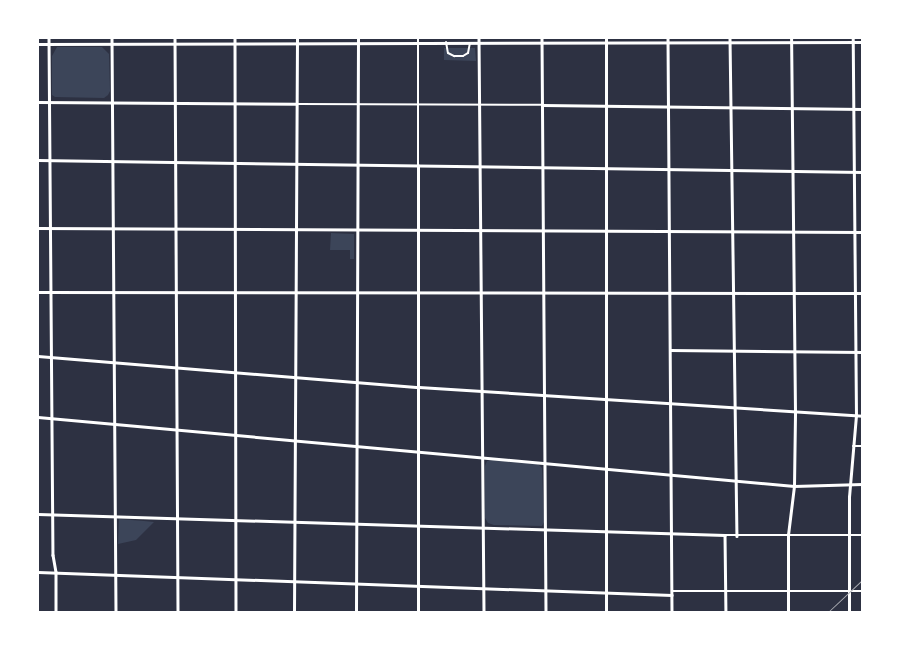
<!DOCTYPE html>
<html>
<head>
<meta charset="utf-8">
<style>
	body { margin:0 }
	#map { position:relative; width:900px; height:650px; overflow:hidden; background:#2d3142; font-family:"Libre Baskerville",serif }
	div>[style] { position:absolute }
	.green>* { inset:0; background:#3c4559 }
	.pedestrian>* { height:2px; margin:-1px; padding:0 1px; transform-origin:1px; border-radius:1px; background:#fff }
	.minor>* { height:2.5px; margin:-1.25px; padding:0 1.25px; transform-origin:1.25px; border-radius:1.25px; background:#fff }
	.tertiary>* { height:3px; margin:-1.5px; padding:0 1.5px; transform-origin:1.5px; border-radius:1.5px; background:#fff }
	.rail>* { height:1px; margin:-0.5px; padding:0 0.5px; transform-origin:0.5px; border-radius:0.5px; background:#abadb3 }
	span { translate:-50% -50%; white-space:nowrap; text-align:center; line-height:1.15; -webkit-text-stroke:4.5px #fff; paint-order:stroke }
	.frame { position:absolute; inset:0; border:39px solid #fff; pointer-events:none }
</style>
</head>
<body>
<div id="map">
	<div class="green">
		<div style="clip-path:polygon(57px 47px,102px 47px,109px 54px,110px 91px,108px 95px,104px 98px,55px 97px,52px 95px,52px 56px)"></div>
		<div style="clip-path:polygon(444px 48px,475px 48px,476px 61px,444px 60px)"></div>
		<div style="clip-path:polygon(331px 233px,354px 234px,354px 259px,350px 259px,350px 250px,330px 250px)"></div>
		<div style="clip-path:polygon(493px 460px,538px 464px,542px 468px,544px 522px,542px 526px,494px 525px,488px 523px,485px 518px,485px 466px,487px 461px)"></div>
		<div style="clip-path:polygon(119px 519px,144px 521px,154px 522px,136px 540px,118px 544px)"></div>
	</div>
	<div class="pedestrian">
		<div style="left:446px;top:42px;width:11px;rotate:80deg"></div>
		<div style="left:448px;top:53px;width:7px;rotate:27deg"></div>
		<div style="left:454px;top:56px;width:9px"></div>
		<div style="left:463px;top:56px;width:6px;rotate:-31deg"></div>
		<div style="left:468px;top:53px;width:10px;rotate:-79deg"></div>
		<div style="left:298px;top:104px;width:245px;rotate:0.2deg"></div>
		<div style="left:418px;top:166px;width:128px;rotate:-90deg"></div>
	</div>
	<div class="minor">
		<div style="left:49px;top:38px;width:517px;rotate:89.56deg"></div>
		<div style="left:53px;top:555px;width:17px;rotate:80deg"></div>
		<div style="left:56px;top:572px;width:40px;rotate:90deg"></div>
		<div style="left:112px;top:38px;width:574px;rotate:89.6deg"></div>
		<div style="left:175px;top:38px;width:574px;rotate:89.7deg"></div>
		<div style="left:235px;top:38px;width:574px;rotate:89.9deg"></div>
		<div style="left:479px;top:38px;width:574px;rotate:89.5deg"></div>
		<div style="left:542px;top:38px;width:574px;rotate:89.6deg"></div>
		<div style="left:668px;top:38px;width:574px;rotate:89.6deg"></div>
		<div style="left:730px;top:38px;width:498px;rotate:89.2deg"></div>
		<div style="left:38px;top:102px;width:258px;rotate:0.4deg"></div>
		<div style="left:543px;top:105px;width:319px;rotate:0.7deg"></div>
		<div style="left:38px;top:160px;width:824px;rotate:0.83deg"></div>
		<div style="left:38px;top:228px;width:824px;rotate:0.28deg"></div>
		<div style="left:38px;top:292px;width:824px;rotate:0.07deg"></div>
		<div style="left:670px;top:350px;width:192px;rotate:0.6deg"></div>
		<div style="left:38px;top:356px;width:382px;rotate:4.7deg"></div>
		<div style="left:419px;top:387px;width:444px;rotate:3.7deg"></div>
		<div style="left:38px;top:417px;width:759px;rotate:5.21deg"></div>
		<div style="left:794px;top:486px;width:68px;rotate:-1.7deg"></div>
		<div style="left:853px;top:446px;width:9px"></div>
		<div style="left:38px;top:514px;width:687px;rotate:1.75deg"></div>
		<div style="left:725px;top:535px;width:137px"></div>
		<div style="left:725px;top:535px;width:77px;rotate:89.3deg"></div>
		<div style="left:38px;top:572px;width:634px;rotate:2.08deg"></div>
		<div style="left:672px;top:591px;width:190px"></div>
		<div style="left:294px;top:612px;width:574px;rotate:-89.7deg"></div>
		<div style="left:356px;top:612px;width:574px;rotate:-89.8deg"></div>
		<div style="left:418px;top:612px;width:446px;rotate:-90deg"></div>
		<div style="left:606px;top:612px;width:574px;rotate:-90deg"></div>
		<div style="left:788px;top:612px;width:77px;rotate:-90deg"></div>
		<div style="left:788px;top:535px;width:49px;rotate:-83deg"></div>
		<div style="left:794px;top:486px;width:74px;rotate:-89.2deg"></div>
		<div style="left:795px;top:412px;width:374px;rotate:-90.6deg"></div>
		<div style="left:849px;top:612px;width:115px;rotate:-90deg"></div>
		<div style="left:849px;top:497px;width:81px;rotate:-85.1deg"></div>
		<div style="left:856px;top:416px;width:378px;rotate:-90.5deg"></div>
	</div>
	<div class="tertiary">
		<div style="left:38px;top:44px;width:824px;rotate:-0.14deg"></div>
	</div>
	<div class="rail">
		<div style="left:828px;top:612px;width:47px;rotate:-43.3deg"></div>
	</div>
	<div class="frame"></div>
</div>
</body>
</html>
